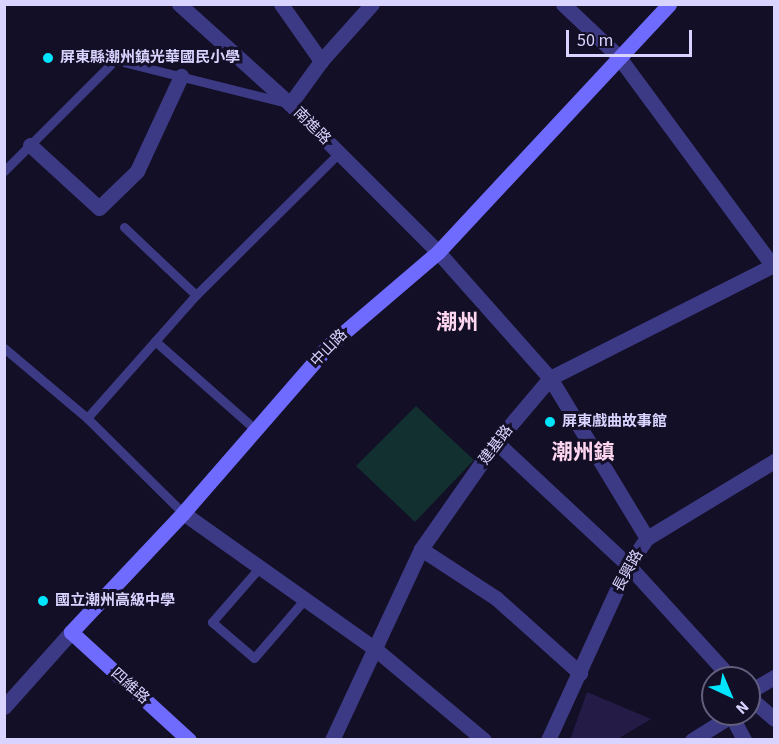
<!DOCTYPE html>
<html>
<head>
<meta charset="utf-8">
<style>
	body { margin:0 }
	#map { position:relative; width:779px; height:744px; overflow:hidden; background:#130f26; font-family:"Source Sans 3","Noto Sans TC",sans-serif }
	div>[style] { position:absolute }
	.green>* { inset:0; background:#12302f }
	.building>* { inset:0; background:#241b47 }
	.service>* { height:9px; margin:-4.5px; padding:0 4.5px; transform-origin:4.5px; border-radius:4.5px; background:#3d3a85 }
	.minor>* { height:15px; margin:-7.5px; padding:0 7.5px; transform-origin:7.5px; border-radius:7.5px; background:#3d3a85 }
	.tertiary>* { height:15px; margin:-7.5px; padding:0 7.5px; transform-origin:7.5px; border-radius:7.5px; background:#3d3a85 }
	.secondary>* { height:15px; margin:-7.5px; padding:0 7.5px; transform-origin:7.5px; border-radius:7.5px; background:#6f6bff }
	.dots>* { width:16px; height:16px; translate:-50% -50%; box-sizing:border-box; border:3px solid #130f26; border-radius:50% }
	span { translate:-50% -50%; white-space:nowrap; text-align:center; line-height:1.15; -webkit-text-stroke:6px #130f26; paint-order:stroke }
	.poi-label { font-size:15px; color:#d9d4ff; font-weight:700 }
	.left { translate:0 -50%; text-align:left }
	.street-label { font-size:15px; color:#d9d4ff }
	.district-label { font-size:21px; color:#ffd6f0; font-weight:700 }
	.frame { position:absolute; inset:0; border:6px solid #d9d4ff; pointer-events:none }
	.north { position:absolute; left:701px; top:666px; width:60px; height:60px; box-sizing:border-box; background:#130f26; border:2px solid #625e7d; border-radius:50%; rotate:136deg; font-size:16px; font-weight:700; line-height:24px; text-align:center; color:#d9d4ff }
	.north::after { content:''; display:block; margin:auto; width:21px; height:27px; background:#00e5ff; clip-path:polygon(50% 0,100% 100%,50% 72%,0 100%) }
	.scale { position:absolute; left:566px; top:30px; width:126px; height:27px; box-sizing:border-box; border:3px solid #d9d4ff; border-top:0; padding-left:8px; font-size:18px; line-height:21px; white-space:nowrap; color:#d9d4ff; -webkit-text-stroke:4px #130f26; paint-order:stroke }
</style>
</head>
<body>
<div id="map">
	<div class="green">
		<div style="clip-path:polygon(416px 406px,474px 460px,415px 522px,356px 466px)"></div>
	</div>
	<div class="building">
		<div style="clip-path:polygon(587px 692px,651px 719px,616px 740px,570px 740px)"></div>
	</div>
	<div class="service">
		<div style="left:4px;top:171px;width:157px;rotate:-45deg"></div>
		<div style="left:115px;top:60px;width:174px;rotate:14deg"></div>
		<div style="left:124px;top:227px;width:99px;rotate:43.4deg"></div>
		<div style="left:155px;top:341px;width:135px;rotate:41.4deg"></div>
		<div style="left:4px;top:348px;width:109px;rotate:40.1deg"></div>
		<div style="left:87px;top:418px;width:135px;rotate:44.7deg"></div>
		<div style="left:87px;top:418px;width:164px;rotate:-48.5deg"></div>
		<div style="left:196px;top:295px;width:202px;rotate:-44.8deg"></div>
		<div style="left:260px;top:567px;width:73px;rotate:131.1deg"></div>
		<div style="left:212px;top:622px;width:55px;rotate:40.6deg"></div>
		<div style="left:254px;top:658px;width:78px;rotate:-49.2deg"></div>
	</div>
	<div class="minor">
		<div style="left:281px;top:4px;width:70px;rotate:54.9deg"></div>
		<div style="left:563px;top:4px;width:76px;rotate:43.4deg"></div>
		<div style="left:618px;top:56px;width:261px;rotate:53.6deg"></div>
		<div style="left:290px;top:104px;width:53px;rotate:-54.2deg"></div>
		<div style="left:321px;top:61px;width:76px;rotate:-48.2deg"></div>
		<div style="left:30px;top:145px;width:93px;rotate:42.4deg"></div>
		<div style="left:99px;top:208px;width:53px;rotate:-44.2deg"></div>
		<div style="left:137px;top:171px;width:105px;rotate:-65.1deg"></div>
		<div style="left:438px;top:252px;width:169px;rotate:48.4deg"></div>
		<div style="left:550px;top:378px;width:187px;rotate:58.8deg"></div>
		<div style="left:496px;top:442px;width:180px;rotate:43deg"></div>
		<div style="left:628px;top:565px;width:153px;rotate:47.7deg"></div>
		<div style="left:183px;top:513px;width:234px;rotate:35.3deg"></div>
		<div style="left:374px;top:648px;width:143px;rotate:39.9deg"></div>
		<div style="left:421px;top:549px;width:90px;rotate:33.2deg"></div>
		<div style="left:496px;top:598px;width:113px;rotate:41.8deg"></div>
		<div style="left:749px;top:692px;width:29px;rotate:-31deg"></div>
		<div style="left:749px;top:697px;width:33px;rotate:41deg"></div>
		<div style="left:4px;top:707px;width:101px;rotate:-48.2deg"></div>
		<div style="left:732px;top:717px;width:26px;rotate:62deg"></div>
		<div style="left:332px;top:740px;width:211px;rotate:-65deg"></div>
		<div style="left:421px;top:549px;width:131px;rotate:-55deg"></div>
		<div style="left:496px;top:442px;width:84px;rotate:-49.8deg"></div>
		<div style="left:550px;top:378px;width:251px;rotate:-26.8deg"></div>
		<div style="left:548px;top:740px;width:192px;rotate:-65.4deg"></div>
		<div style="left:628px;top:565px;width:33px;rotate:-55deg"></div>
		<div style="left:647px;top:538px;width:149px;rotate:-31.2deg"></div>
		<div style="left:692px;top:740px;width:49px;rotate:-31.8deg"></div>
	</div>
	<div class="tertiary">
		<div style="left:179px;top:4px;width:149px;rotate:42deg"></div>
		<div style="left:290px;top:104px;width:209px;rotate:45deg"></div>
	</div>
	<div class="secondary">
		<div style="left:189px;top:740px;width:160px;rotate:-137.5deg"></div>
		<div style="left:71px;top:632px;width:163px;rotate:-46.7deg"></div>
		<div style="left:183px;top:513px;width:221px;rotate:-49deg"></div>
		<div style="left:328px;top:346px;width:145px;rotate:-40.5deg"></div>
		<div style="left:438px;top:252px;width:339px;rotate:-47deg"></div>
	</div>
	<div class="dots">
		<div style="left:48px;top:58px;background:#00e5ff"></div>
		<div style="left:550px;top:422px;background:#00e5ff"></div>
		<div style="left:43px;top:601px;background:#00e5ff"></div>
	</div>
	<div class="poi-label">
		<span class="left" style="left:60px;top:58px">屏東縣潮州鎮光華國民小學</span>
		<span class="left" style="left:562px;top:422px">屏東戲曲故事館</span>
		<span class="left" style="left:55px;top:601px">國立潮州高級中學</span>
	</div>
	<div class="street-label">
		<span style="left:312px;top:126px;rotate:45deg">南進路</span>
		<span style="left:329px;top:348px;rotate:-46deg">中山路</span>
		<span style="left:496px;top:445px;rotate:-53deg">建基路</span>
		<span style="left:628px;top:571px;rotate:-61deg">長興路</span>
		<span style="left:130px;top:686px;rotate:42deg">四維路</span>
	</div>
	<div class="district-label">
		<span style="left:457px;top:322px">潮州</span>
		<span style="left:583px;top:452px">潮州鎮</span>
	</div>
	<div class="frame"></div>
	<div class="north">N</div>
	<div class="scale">50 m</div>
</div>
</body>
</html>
